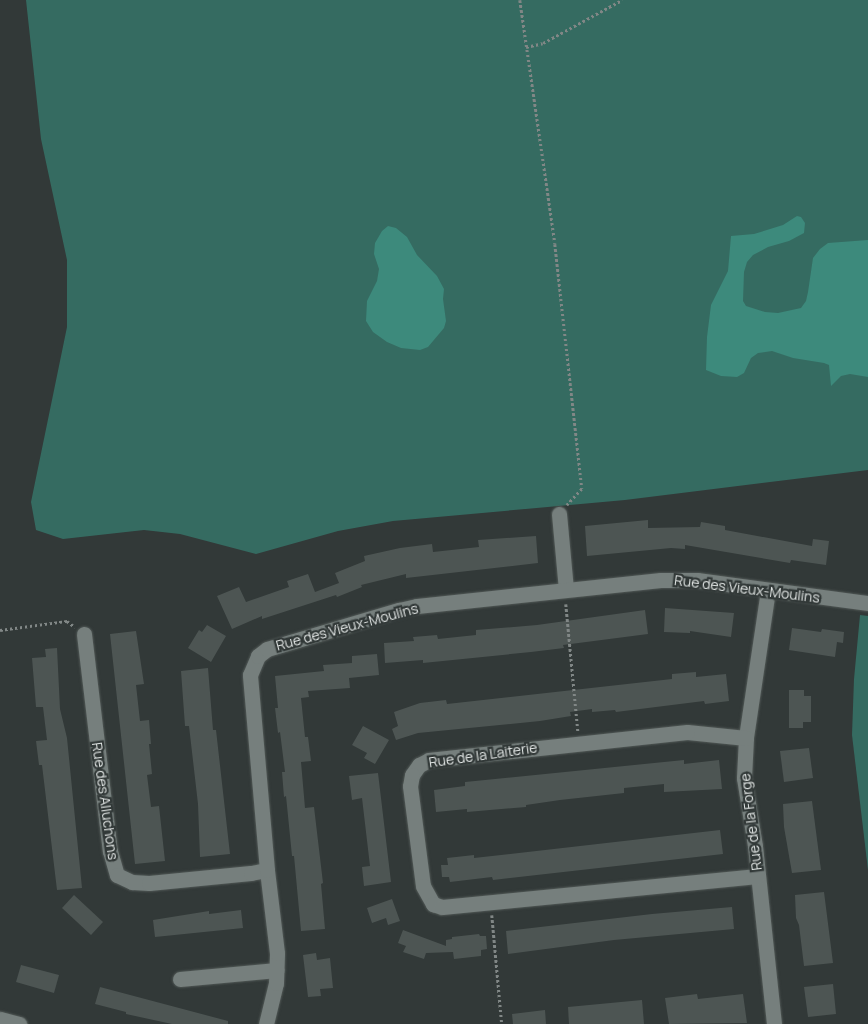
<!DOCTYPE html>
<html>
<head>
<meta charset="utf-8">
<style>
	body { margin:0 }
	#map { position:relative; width:868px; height:1024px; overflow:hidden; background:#323938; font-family:Manrope,sans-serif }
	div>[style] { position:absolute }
	.green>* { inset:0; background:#356b61 }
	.water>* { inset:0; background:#3d8a7c }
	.building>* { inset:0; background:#4d5553 }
	.path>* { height:2.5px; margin-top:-1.25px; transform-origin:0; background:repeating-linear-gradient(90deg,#818786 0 2.5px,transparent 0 5px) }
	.roads { filter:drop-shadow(0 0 1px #515856) drop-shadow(0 0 1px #515856) }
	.minor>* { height:15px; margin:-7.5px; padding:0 7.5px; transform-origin:7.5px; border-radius:7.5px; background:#767f7d }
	span { translate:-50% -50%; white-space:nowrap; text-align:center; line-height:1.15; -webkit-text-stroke:4.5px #323938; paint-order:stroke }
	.street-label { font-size:14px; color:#e1e5e4 }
</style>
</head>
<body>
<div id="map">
	<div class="green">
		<div style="clip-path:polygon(26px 0,868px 0,868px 470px,625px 500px,393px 521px,338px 531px,256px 554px,180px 534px,144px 530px,63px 539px,36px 530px,31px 502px,67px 327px,67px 260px,41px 139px)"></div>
		<div style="clip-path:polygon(860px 615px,868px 616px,868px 870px,852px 735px,854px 679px)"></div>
	</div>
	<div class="water">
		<div style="clip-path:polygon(797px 216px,801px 217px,805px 223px,804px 233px,789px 241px,768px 247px,753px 255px,747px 262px,744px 272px,743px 301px,746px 306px,765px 312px,778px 313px,801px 308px,806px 301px,808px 292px,813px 258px,820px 249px,828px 243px,868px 240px,868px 377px,850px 374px,841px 376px,831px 386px,829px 365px,824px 363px,793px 358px,772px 351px,758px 353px,751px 358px,744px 373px,737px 377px,721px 376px,706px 370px,707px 337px,711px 305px,728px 271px,731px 236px,754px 234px,783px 225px)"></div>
		<div style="clip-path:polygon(388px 226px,396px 228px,407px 237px,417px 255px,437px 276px,444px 289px,443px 299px,446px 321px,444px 328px,428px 347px,420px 350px,401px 348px,387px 342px,373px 332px,366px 321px,367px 301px,377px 281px,379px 269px,374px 254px,375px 243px,382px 231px)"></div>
	</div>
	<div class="building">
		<div style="clip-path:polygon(648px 520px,648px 528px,700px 527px,701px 522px,725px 526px,725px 530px,812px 546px,813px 539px,829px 541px,826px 565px,791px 560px,790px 563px,685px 545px,685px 549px,671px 548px,587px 556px,585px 526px)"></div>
		<div style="clip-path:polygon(536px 536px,538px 563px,406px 578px,406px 574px,361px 585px,362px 587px,337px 597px,336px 595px,262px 619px,262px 616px,232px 629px,217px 596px,239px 587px,246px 602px,289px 587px,287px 581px,308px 574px,315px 592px,339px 583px,335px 573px,365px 561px,364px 556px,400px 548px,432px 544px,433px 552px,479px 547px,478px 540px)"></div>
		<div style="clip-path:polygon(665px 608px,734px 613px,731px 637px,690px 631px,690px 633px,664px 632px)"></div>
		<div style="clip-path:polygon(645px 610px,648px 634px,563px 645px,564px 648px,531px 652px,423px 663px,423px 660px,385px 663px,384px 643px,414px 641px,413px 637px,437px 635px,438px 639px,476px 635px,476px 630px,537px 625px)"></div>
		<div style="clip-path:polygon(207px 625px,226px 636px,211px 662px,188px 648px,199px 630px,202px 632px)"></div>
		<div style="clip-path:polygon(792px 628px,821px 632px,822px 629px,844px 632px,843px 643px,837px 642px,835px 657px,789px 650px)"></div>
		<div style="clip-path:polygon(136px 631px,144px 684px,136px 685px,140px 721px,149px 720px,151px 744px,149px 744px,152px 774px,147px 775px,151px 807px,159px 806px,165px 861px,135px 864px,110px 634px)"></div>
		<div style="clip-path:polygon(57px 648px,60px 709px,67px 738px,82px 888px,57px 890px,42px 765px,39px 765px,36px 741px,47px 740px,43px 707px,36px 707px,32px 658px,46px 657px,45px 649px)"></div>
		<div style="clip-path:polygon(377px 654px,379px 675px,349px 678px,350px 688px,308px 691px,309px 697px,301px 698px,305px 737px,308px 737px,311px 761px,301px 762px,305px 808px,314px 807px,323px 883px,321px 884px,325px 929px,301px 931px,294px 856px,292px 856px,286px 796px,284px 797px,282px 772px,285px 772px,280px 732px,278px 733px,275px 708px,278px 708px,275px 676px,324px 671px,323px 665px,352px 663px,352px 656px)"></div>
		<div style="clip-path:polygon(208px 668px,213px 730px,216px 730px,230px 854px,200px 857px,198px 804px,189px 726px,185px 726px,181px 671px)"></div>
		<div style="clip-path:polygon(696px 672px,696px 677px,726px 674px,729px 701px,705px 704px,704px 701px,616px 712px,615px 710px,592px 712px,592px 709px,570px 712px,571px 716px,540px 721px,418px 733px,396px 740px,392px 729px,398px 726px,394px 712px,420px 703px,446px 700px,447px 704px,672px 679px,672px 674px)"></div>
		<div style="clip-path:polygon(789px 690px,804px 690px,804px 696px,811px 696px,811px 722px,803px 722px,803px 728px,789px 728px)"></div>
		<div style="clip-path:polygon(363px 726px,389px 740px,375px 764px,364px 758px,367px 753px,352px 745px)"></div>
		<div style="clip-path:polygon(809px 748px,813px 778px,784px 782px,780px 751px)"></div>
		<div style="clip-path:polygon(684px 760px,684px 764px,719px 760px,722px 789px,664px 792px,664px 784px,624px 788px,624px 793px,560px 800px,526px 805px,526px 807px,467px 812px,467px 809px,436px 812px,434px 790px,465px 786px,465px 782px)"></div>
		<div style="clip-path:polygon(378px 773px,391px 882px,364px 886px,362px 867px,370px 866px,362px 798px,352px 800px,349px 776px)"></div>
		<div style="clip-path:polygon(812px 801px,821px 870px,792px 873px,784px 827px,783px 804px)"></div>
		<div style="clip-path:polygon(720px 830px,723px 854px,493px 880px,492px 877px,450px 882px,449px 877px,442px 877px,441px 865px,448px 865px,447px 858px,474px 855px,474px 858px)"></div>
		<div style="clip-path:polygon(824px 892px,833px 963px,804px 966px,799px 925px,796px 918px,795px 895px)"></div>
		<div style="clip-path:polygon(74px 895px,103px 922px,91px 935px,62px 908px)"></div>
		<div style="clip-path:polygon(392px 899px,400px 921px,388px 925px,386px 918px,372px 923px,367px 908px)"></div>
		<div style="clip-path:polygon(732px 907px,734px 929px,614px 940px,508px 954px,506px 931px,652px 914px)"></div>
		<div style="clip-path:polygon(241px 910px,243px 928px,155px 937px,153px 920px,209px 911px,209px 914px)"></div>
		<div style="clip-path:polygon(403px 930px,446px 946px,446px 940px,452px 939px,452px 937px,479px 934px,480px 936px,486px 936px,487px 949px,481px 950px,481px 956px,454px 959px,453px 952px,426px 953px,424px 959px,403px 952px,406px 946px,398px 943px)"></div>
		<div style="clip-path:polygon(316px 953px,317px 960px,330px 958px,333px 988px,320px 989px,321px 996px,308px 997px,303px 955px)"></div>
		<div style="clip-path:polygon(21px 965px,59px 975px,54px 993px,16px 982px)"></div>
		<div style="clip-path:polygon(833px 984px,836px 1014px,808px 1017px,804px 987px)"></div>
		<div style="clip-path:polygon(100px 987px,228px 1021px,228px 1024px,172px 1024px,126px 1014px,126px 1012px,95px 1004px)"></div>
		<div style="clip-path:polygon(697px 994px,698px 999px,743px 994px,747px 1023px,669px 1024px,665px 998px)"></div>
		<div style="clip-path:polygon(642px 1000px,644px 1024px,569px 1024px,568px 1007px)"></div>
		<div style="clip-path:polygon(545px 1010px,546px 1024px,513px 1024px,512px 1014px)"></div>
	</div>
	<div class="path">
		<div style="left:520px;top:0;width:246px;rotate:81.8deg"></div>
		<div style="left:555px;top:244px;width:246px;rotate:83.7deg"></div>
		<div style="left:582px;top:489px;width:22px;rotate:133deg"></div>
		<div style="left:526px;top:47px;width:17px;rotate:-13deg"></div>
		<div style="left:543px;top:43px;width:90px;rotate:-28.6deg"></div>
		<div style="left:566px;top:604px;width:128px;rotate:84.6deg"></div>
		<div style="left:0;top:630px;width:68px;rotate:-7.7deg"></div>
		<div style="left:67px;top:621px;width:10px;rotate:37deg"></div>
		<div style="left:492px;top:915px;width:109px;rotate:84.8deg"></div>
	</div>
	<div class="roads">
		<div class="minor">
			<div style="left:559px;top:514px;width:75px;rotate:84.7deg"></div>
			<div style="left:768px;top:590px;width:150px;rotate:98.5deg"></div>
			<div style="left:746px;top:738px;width:40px;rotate:92.9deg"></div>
			<div style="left:744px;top:778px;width:69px;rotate:80.8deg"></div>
			<div style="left:755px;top:846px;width:179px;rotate:83.9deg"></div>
			<div style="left:84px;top:634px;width:219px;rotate:83.2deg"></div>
			<div style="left:110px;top:851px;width:25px;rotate:74deg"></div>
			<div style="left:117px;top:875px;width:17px;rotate:25deg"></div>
			<div style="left:132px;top:882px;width:17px;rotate:3deg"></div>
			<div style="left:149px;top:883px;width:102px;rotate:-5.6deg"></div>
			<div style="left:251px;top:873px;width:16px;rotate:-11deg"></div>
			<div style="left:746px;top:738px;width:59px;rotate:-174.2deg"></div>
			<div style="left:687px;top:732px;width:260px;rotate:173.8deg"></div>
			<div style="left:429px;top:760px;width:11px;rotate:153deg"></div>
			<div style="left:419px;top:765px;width:12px;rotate:125deg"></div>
			<div style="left:412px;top:775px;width:11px;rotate:100deg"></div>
			<div style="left:410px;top:786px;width:101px;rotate:82.6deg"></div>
			<div style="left:423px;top:886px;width:21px;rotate:61deg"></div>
			<div style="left:433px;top:904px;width:9px;rotate:18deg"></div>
			<div style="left:442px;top:907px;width:317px;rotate:-5.6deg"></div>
			<div style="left:180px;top:979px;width:97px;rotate:-5.3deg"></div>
			<div style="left:0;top:1019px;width:20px;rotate:15deg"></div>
			<div style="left:266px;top:1024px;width:42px;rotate:-76.3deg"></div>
			<div style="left:276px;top:983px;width:30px;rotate:-88deg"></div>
			<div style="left:277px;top:953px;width:84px;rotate:-96.9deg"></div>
			<div style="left:267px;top:870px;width:196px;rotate:-95deg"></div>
			<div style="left:250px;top:675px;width:21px;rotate:-67deg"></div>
			<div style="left:258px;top:656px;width:11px;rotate:-38deg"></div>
			<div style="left:267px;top:649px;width:138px;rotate:-16.5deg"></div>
			<div style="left:399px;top:610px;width:18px;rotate:-13deg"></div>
			<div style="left:417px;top:606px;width:245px;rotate:-6.1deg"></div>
			<div style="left:661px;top:580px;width:36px"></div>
			<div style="left:697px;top:580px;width:173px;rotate:7.7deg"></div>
		</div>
	</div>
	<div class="street-label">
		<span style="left:747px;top:589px;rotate:7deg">Rue des Vieux-Moulins</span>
		<span style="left:347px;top:627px;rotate:-15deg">Rue des Vieux-Moulins</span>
		<span style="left:483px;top:755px;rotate:-8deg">Rue de la Laiterie</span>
		<span style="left:105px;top:801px;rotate:82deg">Rue des Alluchons</span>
		<span style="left:751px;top:822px;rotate:-97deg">Rue de la Forge</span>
	</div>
</div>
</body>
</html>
